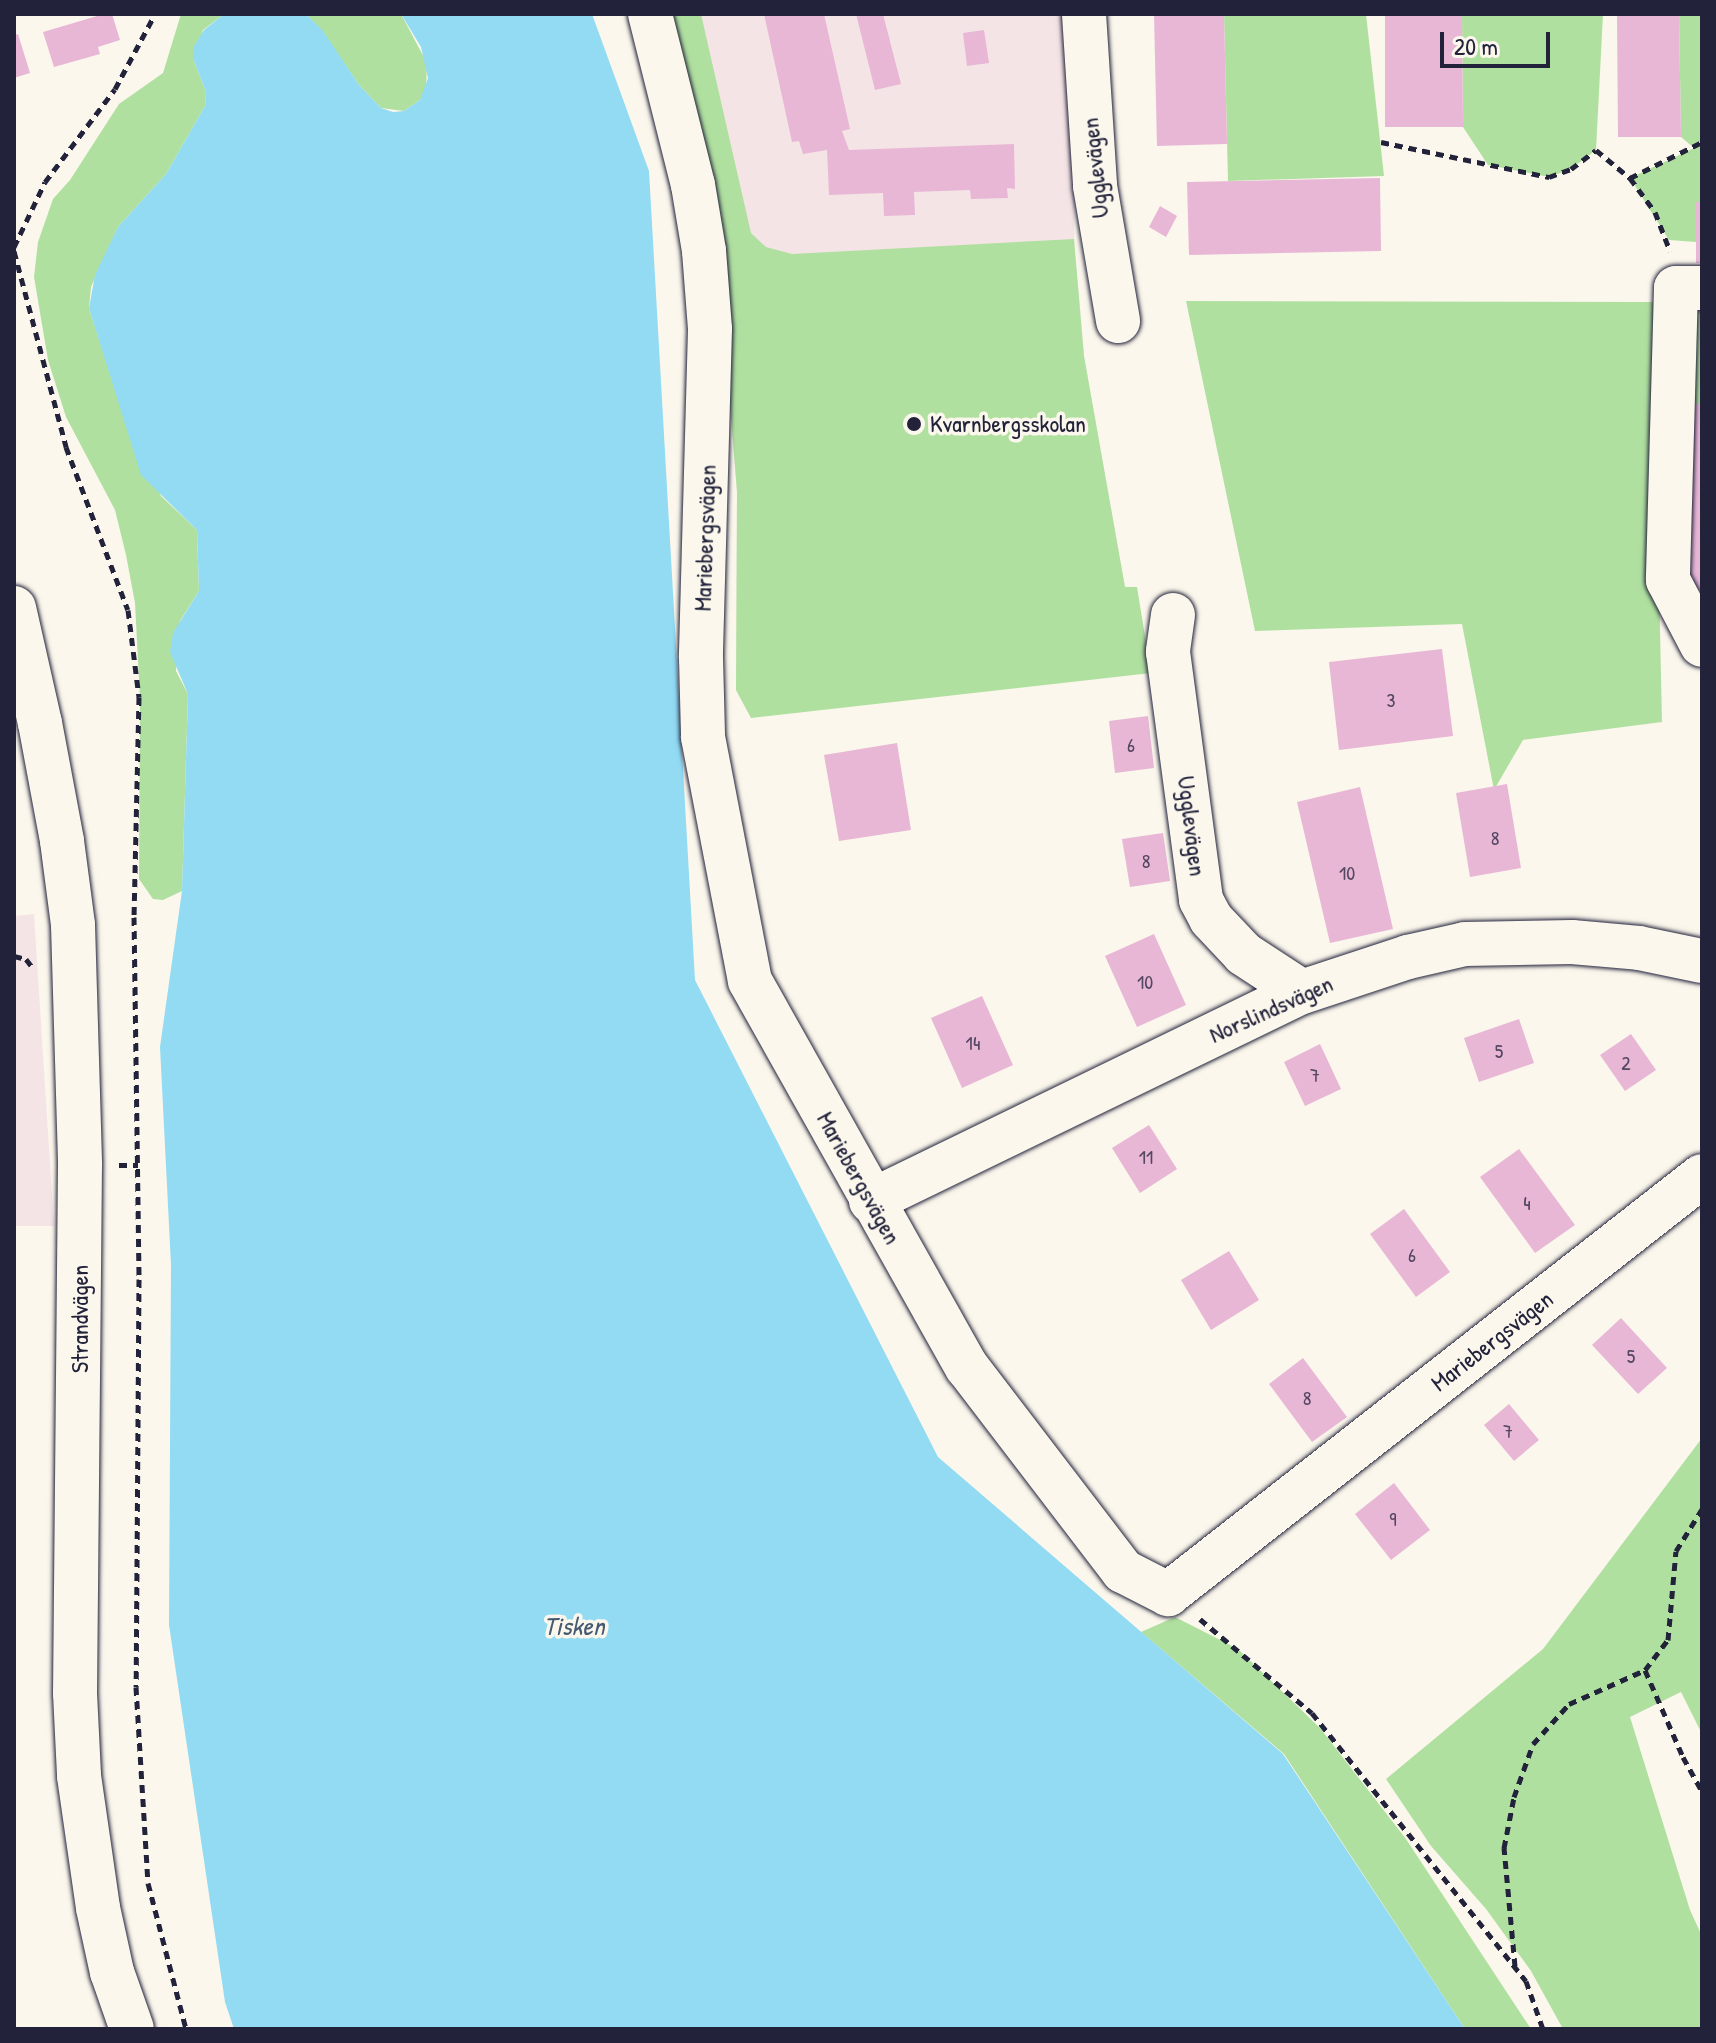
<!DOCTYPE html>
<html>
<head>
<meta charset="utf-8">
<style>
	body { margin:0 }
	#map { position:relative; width:1716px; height:2043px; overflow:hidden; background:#fbf7ec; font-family:"Patrick Hand",sans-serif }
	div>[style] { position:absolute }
	.built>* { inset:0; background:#f5e4e5 }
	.green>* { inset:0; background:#b0e0a0 }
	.water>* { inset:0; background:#92dbf3 }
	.building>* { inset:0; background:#e8b7d6 }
	.path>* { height:5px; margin-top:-2.5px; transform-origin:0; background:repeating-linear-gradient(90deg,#22223b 0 8px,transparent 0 14px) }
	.roads { filter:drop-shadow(0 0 2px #22223b) drop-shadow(0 0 2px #22223b) }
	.minor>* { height:44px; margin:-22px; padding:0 22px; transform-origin:22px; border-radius:22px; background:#fbf7ec }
	.dots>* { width:22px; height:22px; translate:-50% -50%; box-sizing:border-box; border:4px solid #fbf7ec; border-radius:50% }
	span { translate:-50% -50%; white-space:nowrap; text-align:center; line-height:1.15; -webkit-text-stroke:7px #fbf7ec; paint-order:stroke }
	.number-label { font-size:20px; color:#544762 }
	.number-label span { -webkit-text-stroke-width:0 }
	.street-label { font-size:24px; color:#22223b }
	.poi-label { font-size:24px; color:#22223b }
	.left { translate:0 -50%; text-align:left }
	.water-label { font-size:26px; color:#445a72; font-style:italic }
	.frame { position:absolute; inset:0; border:16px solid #22223b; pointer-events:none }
	.scale { position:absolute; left:1440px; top:32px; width:110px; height:36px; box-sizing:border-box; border:4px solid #22223b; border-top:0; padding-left:10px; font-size:24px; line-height:28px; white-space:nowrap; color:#22223b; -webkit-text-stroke:6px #fbf7ec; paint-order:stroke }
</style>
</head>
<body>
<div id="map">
	<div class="built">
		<div style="clip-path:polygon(667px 14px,1071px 14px,1076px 152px,1074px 239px,1084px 356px,1125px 587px,1137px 587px,751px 718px,736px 690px,737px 492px,714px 203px)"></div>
		<div style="clip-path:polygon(34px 914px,54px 1226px,14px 1226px,14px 916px)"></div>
	</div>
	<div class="green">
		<div style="clip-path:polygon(181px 14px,224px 14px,203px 30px,194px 61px,206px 92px,205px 106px,166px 174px,118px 227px,91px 287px,89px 308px,125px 420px,161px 496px,197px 530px,199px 591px,180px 621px,176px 671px,188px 694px,182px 891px,163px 900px,153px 899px,139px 879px,140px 699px,135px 603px,126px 555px,115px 510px,66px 417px,48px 360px,34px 277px,38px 242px,53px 199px,70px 180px,119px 104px,163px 73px)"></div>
		<div style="clip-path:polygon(306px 14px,401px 14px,427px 63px,426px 90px,420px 100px,404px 111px,381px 108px,359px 85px,322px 31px)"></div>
		<div style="clip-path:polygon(667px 14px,701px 14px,751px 233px,766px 247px,792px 254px,1074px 239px,1084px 356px,1125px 587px,1137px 587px,1151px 673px,751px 718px,736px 690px,737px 492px,714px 203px)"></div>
		<div style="clip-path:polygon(1224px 14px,1366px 14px,1384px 176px,1228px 181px)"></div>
		<div style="clip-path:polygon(1462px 14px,1603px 14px,1596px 150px,1571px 169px,1549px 177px,1488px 165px,1463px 127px)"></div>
		<div style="clip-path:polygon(1679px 14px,1702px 14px,1702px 202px,1696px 202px,1696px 242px,1669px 240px,1630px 178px,1694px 148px,1681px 137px)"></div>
		<div style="clip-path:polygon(1186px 301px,1653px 302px,1662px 722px,1523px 740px,1494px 790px,1462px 624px,1255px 631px)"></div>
		<div style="clip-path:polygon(1702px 311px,1702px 404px,1687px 404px,1689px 315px)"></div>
		<div style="clip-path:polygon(1702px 1438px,1702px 1734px,1681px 1692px,1630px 1717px,1690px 1910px,1702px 1936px,1702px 2029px,1563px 2029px,1531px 1971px,1486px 1909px,1431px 1846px,1386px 1779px,1543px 1649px)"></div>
		<div style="clip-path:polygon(1175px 1617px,1238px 1649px,1320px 1728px,1406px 1839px,1531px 2029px,1465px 2029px,1284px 1754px,1141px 1632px)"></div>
	</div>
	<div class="water">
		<div style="clip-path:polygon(224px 14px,306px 14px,323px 31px,359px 85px,381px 108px,393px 112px,404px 111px,420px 100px,428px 78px,421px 47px,401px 14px,592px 14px,649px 171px,695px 980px,938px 1457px,1283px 1754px,1465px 2029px,234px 2029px,225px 2002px,169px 1625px,171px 1265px,160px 1047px,182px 891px,188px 694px,170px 652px,173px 633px,199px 591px,197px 530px,141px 475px,89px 308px,95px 275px,118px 227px,166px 174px,205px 106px,206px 92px,194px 61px,193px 48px,204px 30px)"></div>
	</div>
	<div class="building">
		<div style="clip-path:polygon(104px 14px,112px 14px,120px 40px,98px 47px,100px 54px,54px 67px,43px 32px)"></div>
		<div style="clip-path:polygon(764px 14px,824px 14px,850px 129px,842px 131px,849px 150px,1014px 144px,1015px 189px,1007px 188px,1008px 198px,971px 199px,970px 190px,914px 192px,915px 215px,884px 216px,883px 193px,829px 195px,827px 150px,803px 154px,799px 141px,792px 142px)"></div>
		<div style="clip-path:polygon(856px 14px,883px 14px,901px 84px,875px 90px)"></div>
		<div style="clip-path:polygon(1154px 14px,1224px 14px,1227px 144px,1157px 146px)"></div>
		<div style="clip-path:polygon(1385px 14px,1462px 14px,1463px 127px,1385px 127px)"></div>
		<div style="clip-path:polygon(1617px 14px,1679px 14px,1681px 137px,1618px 137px)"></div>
		<div style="clip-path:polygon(984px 30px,989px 63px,967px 66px,963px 33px)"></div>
		<div style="clip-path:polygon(18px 34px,30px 73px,14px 78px,14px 35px)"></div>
		<div style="clip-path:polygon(1380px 178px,1381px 251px,1189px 255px,1187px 182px)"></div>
		<div style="clip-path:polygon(1696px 202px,1702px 202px,1702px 263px,1696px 263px)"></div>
		<div style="clip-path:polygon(1160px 206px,1177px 216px,1166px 237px,1149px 227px)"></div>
		<div style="clip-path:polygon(1687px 404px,1702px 404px,1702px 590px,1690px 590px)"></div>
		<div style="clip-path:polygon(1442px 649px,1453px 736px,1339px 750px,1329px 662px)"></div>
		<div style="clip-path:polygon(1148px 716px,1154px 768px,1115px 773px,1109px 721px)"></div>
		<div style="clip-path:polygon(897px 743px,911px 830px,839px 841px,824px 755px)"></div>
		<div style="clip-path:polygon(1507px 784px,1521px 868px,1470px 877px,1456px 793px)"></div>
		<div style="clip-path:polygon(1360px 787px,1393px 929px,1330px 943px,1297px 802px)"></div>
		<div style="clip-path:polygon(1163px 833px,1170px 881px,1130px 887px,1122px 839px)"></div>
		<div style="clip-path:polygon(1154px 934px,1186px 1005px,1137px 1027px,1105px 956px)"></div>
		<div style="clip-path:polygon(982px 996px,1013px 1065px,962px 1088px,931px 1018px)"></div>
		<div style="clip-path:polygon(1519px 1019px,1534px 1063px,1479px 1082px,1464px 1038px)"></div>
		<div style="clip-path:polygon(1631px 1034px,1656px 1070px,1625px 1091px,1600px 1055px)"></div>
		<div style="clip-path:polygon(1320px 1044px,1341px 1089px,1305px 1106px,1284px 1062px)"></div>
		<div style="clip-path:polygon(1149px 1125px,1177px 1169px,1140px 1193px,1112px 1148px)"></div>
		<div style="clip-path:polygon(1519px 1149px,1575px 1225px,1535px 1253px,1480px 1177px)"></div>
		<div style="clip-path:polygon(1404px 1209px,1450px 1272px,1416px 1297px,1370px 1234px)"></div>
		<div style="clip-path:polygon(1229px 1251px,1259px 1300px,1211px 1330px,1181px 1280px)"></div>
		<div style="clip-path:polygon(1621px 1318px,1667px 1368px,1638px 1394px,1592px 1345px)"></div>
		<div style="clip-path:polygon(1303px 1358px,1347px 1417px,1312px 1442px,1269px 1384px)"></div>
		<div style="clip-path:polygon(1509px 1404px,1539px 1440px,1514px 1461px,1484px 1425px)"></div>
		<div style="clip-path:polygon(1394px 1483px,1430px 1530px,1391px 1560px,1355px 1514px)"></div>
	</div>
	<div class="path">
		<div style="left:1381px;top:142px;width:172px;rotate:11.8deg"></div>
		<div style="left:1549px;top:177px;width:23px;rotate:-20deg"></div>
		<div style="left:1571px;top:169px;width:31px;rotate:-37deg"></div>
		<div style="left:1596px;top:150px;width:44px;rotate:39.5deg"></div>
		<div style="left:1630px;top:178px;width:42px;rotate:53.7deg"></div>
		<div style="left:1655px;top:212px;width:42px;rotate:69deg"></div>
		<div style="left:1630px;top:178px;width:80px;rotate:-26.6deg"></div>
		<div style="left:14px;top:247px;width:72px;rotate:-64.5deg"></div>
		<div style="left:45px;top:182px;width:116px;rotate:-53deg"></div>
		<div style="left:115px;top:89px;width:85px;rotate:-61.9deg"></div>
		<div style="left:14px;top:251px;width:203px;rotate:75.1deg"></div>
		<div style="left:66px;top:447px;width:174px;rotate:69.2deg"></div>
		<div style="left:128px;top:610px;width:88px;rotate:82.8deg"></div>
		<div style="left:139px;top:697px;width:220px;rotate:91.3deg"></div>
		<div style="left:134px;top:917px;width:362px;rotate:89.2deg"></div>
		<div style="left:139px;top:1279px;width:408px;rotate:90.4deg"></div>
		<div style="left:136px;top:1687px;width:196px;rotate:86.5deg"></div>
		<div style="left:148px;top:1883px;width:151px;rotate:75.4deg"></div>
		<div style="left:14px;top:956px;width:12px;rotate:14deg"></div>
		<div style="left:26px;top:959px;width:11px;rotate:52deg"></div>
		<div style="left:119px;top:1165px;width:19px"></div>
		<div style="left:1200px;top:1619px;width:146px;rotate:40deg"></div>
		<div style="left:1312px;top:1713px;width:343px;rotate:51.4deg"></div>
		<div style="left:1526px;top:1981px;width:51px;rotate:70.5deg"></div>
		<div style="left:1645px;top:1670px;width:95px;rotate:66.4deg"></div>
		<div style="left:1683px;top:1757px;width:39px;rotate:61deg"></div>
		<div style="left:1515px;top:1966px;width:119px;rotate:-95.3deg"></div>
		<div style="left:1504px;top:1848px;width:52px;rotate:-78.9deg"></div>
		<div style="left:1514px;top:1797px;width:56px;rotate:-70.3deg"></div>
		<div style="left:1533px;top:1744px;width:54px;rotate:-48deg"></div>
		<div style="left:1569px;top:1704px;width:83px;rotate:-24.1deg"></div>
		<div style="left:1645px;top:1670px;width:38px;rotate:-53deg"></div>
		<div style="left:1668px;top:1640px;width:89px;rotate:-84.9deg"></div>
		<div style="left:1676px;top:1551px;width:49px;rotate:-58.2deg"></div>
	</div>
	<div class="roads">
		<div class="minor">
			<div style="left:650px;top:14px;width:176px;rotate:75.9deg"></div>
			<div style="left:693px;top:185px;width:67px;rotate:80.5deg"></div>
			<div style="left:704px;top:251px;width:78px;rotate:85.6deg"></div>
			<div style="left:710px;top:329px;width:329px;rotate:91.6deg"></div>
			<div style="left:701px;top:658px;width:79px;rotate:88.5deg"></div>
			<div style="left:703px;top:737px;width:248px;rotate:79.1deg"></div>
			<div style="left:750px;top:981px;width:443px;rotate:60.7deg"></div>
			<div style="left:967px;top:1367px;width:257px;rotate:52.6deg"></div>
			<div style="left:1123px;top:1571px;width:51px;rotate:27.1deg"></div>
			<div style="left:1168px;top:1594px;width:678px;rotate:-38.05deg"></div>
			<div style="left:1084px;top:14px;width:172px;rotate:86.3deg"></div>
			<div style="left:1095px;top:186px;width:137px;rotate:80.3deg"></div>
			<div style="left:1702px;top:288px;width:26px;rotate:180deg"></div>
			<div style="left:1676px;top:288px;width:292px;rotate:91.6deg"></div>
			<div style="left:1668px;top:580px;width:73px;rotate:62.4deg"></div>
			<div style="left:14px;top:608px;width:118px;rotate:77.3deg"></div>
			<div style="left:40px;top:723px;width:120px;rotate:79.4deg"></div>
			<div style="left:62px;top:841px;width:85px;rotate:82.5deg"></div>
			<div style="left:73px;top:925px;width:240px;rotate:88.3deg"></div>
			<div style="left:80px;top:1165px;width:528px;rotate:90.54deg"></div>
			<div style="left:75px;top:1693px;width:83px;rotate:87.2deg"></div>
			<div style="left:79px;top:1776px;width:133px;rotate:81.8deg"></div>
			<div style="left:98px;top:1908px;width:66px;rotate:77.7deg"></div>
			<div style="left:112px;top:1972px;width:60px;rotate:70.7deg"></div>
			<div style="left:1173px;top:615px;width:37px;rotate:98deg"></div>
			<div style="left:1168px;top:652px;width:250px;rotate:82.4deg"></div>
			<div style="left:1201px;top:900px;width:21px;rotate:62deg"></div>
			<div style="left:1211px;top:919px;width:48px;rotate:46.7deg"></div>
			<div style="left:1244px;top:954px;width:69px;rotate:33.2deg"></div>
			<div style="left:871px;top:1201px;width:479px;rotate:-25.9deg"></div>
			<div style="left:1302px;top:992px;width:112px;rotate:-18.3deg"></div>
			<div style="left:1408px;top:957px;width:58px;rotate:-12.8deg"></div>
			<div style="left:1465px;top:944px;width:107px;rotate:-1.1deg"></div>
			<div style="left:1572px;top:942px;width:67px;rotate:5.1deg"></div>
			<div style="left:1639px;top:948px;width:64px;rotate:11.7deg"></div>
		</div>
	</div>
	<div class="dots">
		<div style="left:914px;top:424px;background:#22223b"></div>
	</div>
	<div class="number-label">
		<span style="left:1391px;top:699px">3</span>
		<span style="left:1131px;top:744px">6</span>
		<span style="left:1495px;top:837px">8</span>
		<span style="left:1146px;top:860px">8</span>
		<span style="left:1347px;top:872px">10</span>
		<span style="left:1145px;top:981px">10</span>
		<span style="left:973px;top:1042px">14</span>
		<span style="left:1499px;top:1050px">5</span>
		<span style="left:1626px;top:1062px">2</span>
		<span style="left:1315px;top:1074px">7</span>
		<span style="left:1146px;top:1156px">11</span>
		<span style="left:1527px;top:1202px">4</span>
		<span style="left:1412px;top:1254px">6</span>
		<span style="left:1631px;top:1355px">5</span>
		<span style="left:1307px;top:1397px">8</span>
		<span style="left:1508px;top:1430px">7</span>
		<span style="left:1393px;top:1518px">9</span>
	</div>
	<div class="street-label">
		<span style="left:1095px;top:168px;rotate:-96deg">Ugglevägen</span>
		<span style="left:705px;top:538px;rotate:-88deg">Mariebergsvägen</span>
		<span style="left:1192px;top:826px;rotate:83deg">Ugglevägen</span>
		<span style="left:1271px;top:1009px;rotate:-24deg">Norslindsvägen</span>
		<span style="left:859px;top:1178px;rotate:61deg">Mariebergsvägen</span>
		<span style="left:80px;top:1319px;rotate:-90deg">Strandvägen</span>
		<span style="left:1492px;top:1341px;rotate:-38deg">Mariebergsvägen</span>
	</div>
	<div class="poi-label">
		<span class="left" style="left:930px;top:424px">Kvarnbergsskolan</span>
	</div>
	<div class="water-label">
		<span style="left:574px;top:1626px">Tisken</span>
	</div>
	<div class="frame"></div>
	<div class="scale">20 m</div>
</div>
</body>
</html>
